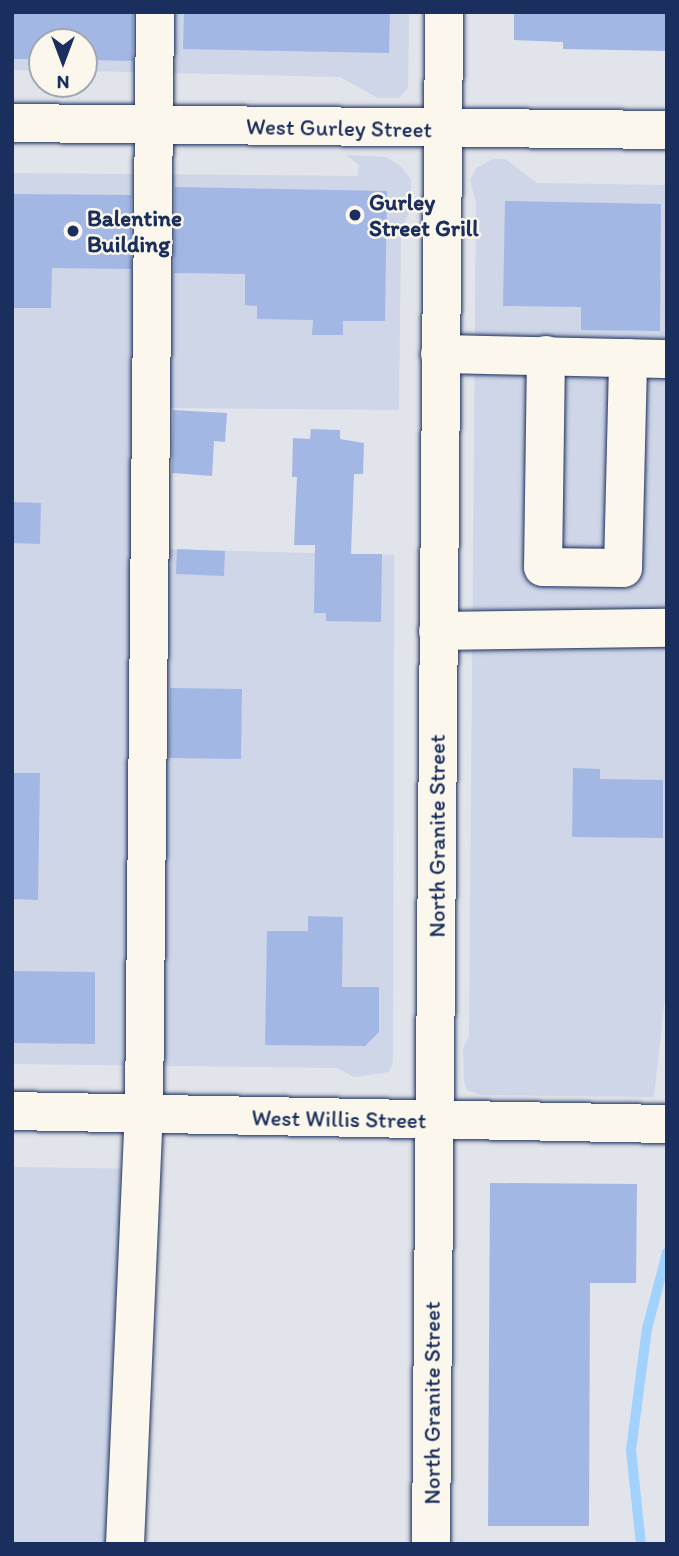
<!DOCTYPE html>
<html>
<head>
<meta charset="utf-8">
<style>
	body { margin:0 }
	#map { position:relative; width:679px; height:1556px; overflow:hidden; background:#e1e4ea; font-family:Itim,sans-serif }
	div>[style] { position:absolute }
	.built>* { inset:0; background:#ced6e8 }
	.stream>* { height:10px; margin:-5px; padding:0 5px; transform-origin:5px; border-radius:5px; background:#a1d2fe }
	.building>* { inset:0; background:#a3b7e5 }
	.roads { filter:drop-shadow(0 0 2px #1b2f5e) drop-shadow(0 0 2px #1b2f5e) }
	.minor>* { height:38px; margin:-19px; padding:0 19px; transform-origin:19px; border-radius:19px; background:#fbf7ec }
	.major>* { height:38px; margin:-19px; padding:0 19px; transform-origin:19px; border-radius:19px; background:#fbf7ec }
	.dots>* { width:19px; height:19px; translate:-50% -50%; box-sizing:border-box; border:4px solid #fbf7ec; border-radius:50% }
	span { translate:-50% -50%; white-space:nowrap; text-align:center; line-height:1.15; -webkit-text-stroke:5px #fbf7ec; paint-order:stroke }
	.street-label { font-size:23px; color:#1b2f5e }
	.poi-label { font-size:23px; color:#1b2f5e; font-weight:700 }
	.left { translate:0 -50%; text-align:left }
	.frame { position:absolute; inset:0; border:14px solid #1b2f5e; pointer-events:none }
	.north { position:absolute; left:28px; top:28px; width:70px; height:70px; box-sizing:border-box; background:#fbf7ec; border:2px solid #a1a7b3; border-radius:50%; rotate:180deg; font-size:19px; font-weight:700; line-height:28px; text-align:center; color:#1b2f5e }
	.north::after { content:''; display:block; margin:auto; width:24px; height:32px; background:#1b2f5e; clip-path:polygon(50% 0,100% 100%,50% 72%,0 100%) }
</style>
</head>
<body>
<div id="map">
	<div class="built">
		<div style="clip-path:polygon(12px 12px,409px 12px,408px 88px,399px 98px,378px 98px,340px 77px,84px 71px,84px 42px,42px 42px,42px 71px,12px 70px)"></div>
		<div style="clip-path:polygon(346px 155px,386px 157px,402px 167px,411px 180px,410px 211px,401px 230px,399px 410px,163px 408px,160px 549px,394px 555px,393px 1061px,389px 1072px,354px 1077px,337px 1068px,12px 1064px,12px 173px,358px 176px,359px 165px)"></div>
		<div style="clip-path:polygon(493px 159px,505px 159px,537px 183px,667px 185px,667px 980px,654px 1097px,480px 1095px,467px 1090px,464px 1081px,463px 1048px,469px 1036px,476px 203px,470px 180px,476px 168px)"></div>
		<div style="clip-path:polygon(12px 1167px,150px 1169px,140px 1544px,12px 1544px)"></div>
	</div>
	<div class="stream">
		<div style="left:641px;top:1544px;width:95px;rotate:-96.1deg"></div>
		<div style="left:631px;top:1450px;width:122px;rotate:-82.5deg"></div>
		<div style="left:647px;top:1329px;width:79px;rotate:-75.3deg"></div>
	</div>
	<div class="building">
		<div style="clip-path:polygon(12px 12px,133px 12px,133px 61px,84px 60px,84px 42px,42px 42px,42px 59px,12px 59px)"></div>
		<div style="clip-path:polygon(184px 12px,390px 12px,389px 53px,183px 49px)"></div>
		<div style="clip-path:polygon(514px 12px,667px 12px,667px 51px,563px 49px,563px 42px,514px 40px)"></div>
		<div style="clip-path:polygon(175px 187px,387px 191px,385px 321px,343px 321px,343px 335px,312px 335px,313px 320px,257px 319px,257px 306px,245px 305px,245px 274px,174px 273px)"></div>
		<div style="clip-path:polygon(12px 194px,131px 195px,131px 269px,52px 268px,51px 308px,12px 308px)"></div>
		<div style="clip-path:polygon(505px 201px,661px 204px,660px 331px,581px 330px,581px 307px,503px 306px)"></div>
		<div style="clip-path:polygon(173px 410px,227px 413px,225px 442px,214px 441px,212px 476px,172px 473px)"></div>
		<div style="clip-path:polygon(311px 429px,340px 430px,340px 439px,364px 443px,363px 474px,354px 474px,351px 554px,382px 554px,381px 622px,326px 621px,326px 613px,314px 613px,315px 545px,294px 545px,297px 477px,292px 477px,293px 438px,310px 439px)"></div>
		<div style="clip-path:polygon(12px 502px,41px 503px,40px 544px,12px 543px)"></div>
		<div style="clip-path:polygon(177px 549px,225px 551px,224px 576px,176px 574px)"></div>
		<div style="clip-path:polygon(170px 688px,242px 689px,241px 759px,169px 758px)"></div>
		<div style="clip-path:polygon(573px 768px,600px 769px,600px 779px,663px 780px,663px 838px,572px 837px)"></div>
		<div style="clip-path:polygon(12px 773px,40px 773px,38px 900px,12px 899px)"></div>
		<div style="clip-path:polygon(308px 916px,343px 917px,342px 987px,379px 987px,379px 1032px,365px 1046px,265px 1045px,267px 931px,308px 931px)"></div>
		<div style="clip-path:polygon(12px 971px,95px 972px,95px 1044px,12px 1043px)"></div>
		<div style="clip-path:polygon(490px 1183px,637px 1184px,636px 1283px,590px 1283px,589px 1526px,488px 1526px)"></div>
	</div>
	<div class="roads">
		<div class="minor">
			<div style="left:440px;top:354px;width:227px;rotate:1.3deg"></div>
			<div style="left:546px;top:355px;width:212px;rotate:90.8deg"></div>
			<div style="left:543px;top:567px;width:80px;rotate:0.7deg"></div>
			<div style="left:623px;top:568px;width:210px;rotate:-88.6deg"></div>
			<div style="left:438px;top:631px;width:229px;rotate:-0.8deg"></div>
			<div style="left:12px;top:1111px;width:655px;rotate:1.14deg"></div>
			<div style="left:125px;top:1544px;width:431px;rotate:-87.5deg"></div>
			<div style="left:144px;top:1113px;width:1101px;rotate:-89.43deg"></div>
			<div style="left:431px;top:1544px;width:1532px;rotate:-89.51deg"></div>
		</div>
		<div class="major">
			<div style="left:12px;top:123px;width:655px;rotate:0.61deg"></div>
		</div>
	</div>
	<div class="dots">
		<div style="left:355px;top:215px;background:#1b2f5e"></div>
		<div style="left:73px;top:231px;background:#1b2f5e"></div>
	</div>
	<div class="street-label">
		<span style="left:339px;top:128px;rotate:1deg">West Gurley Street</span>
		<span style="left:437px;top:836px;rotate:-90deg">North Granite Street</span>
		<span style="left:339px;top:1119px;rotate:1deg">West Willis Street</span>
		<span style="left:432px;top:1403px;rotate:-90deg">North Granite Street</span>
	</div>
	<div class="poi-label">
		<span class="left" style="left:369px;top:215px">Gurley<br>Street Grill</span>
		<span class="left" style="left:87px;top:231px">Balentine<br>Building</span>
	</div>
	<div class="frame"></div>
	<div class="north">N</div>
</div>
</body>
</html>
